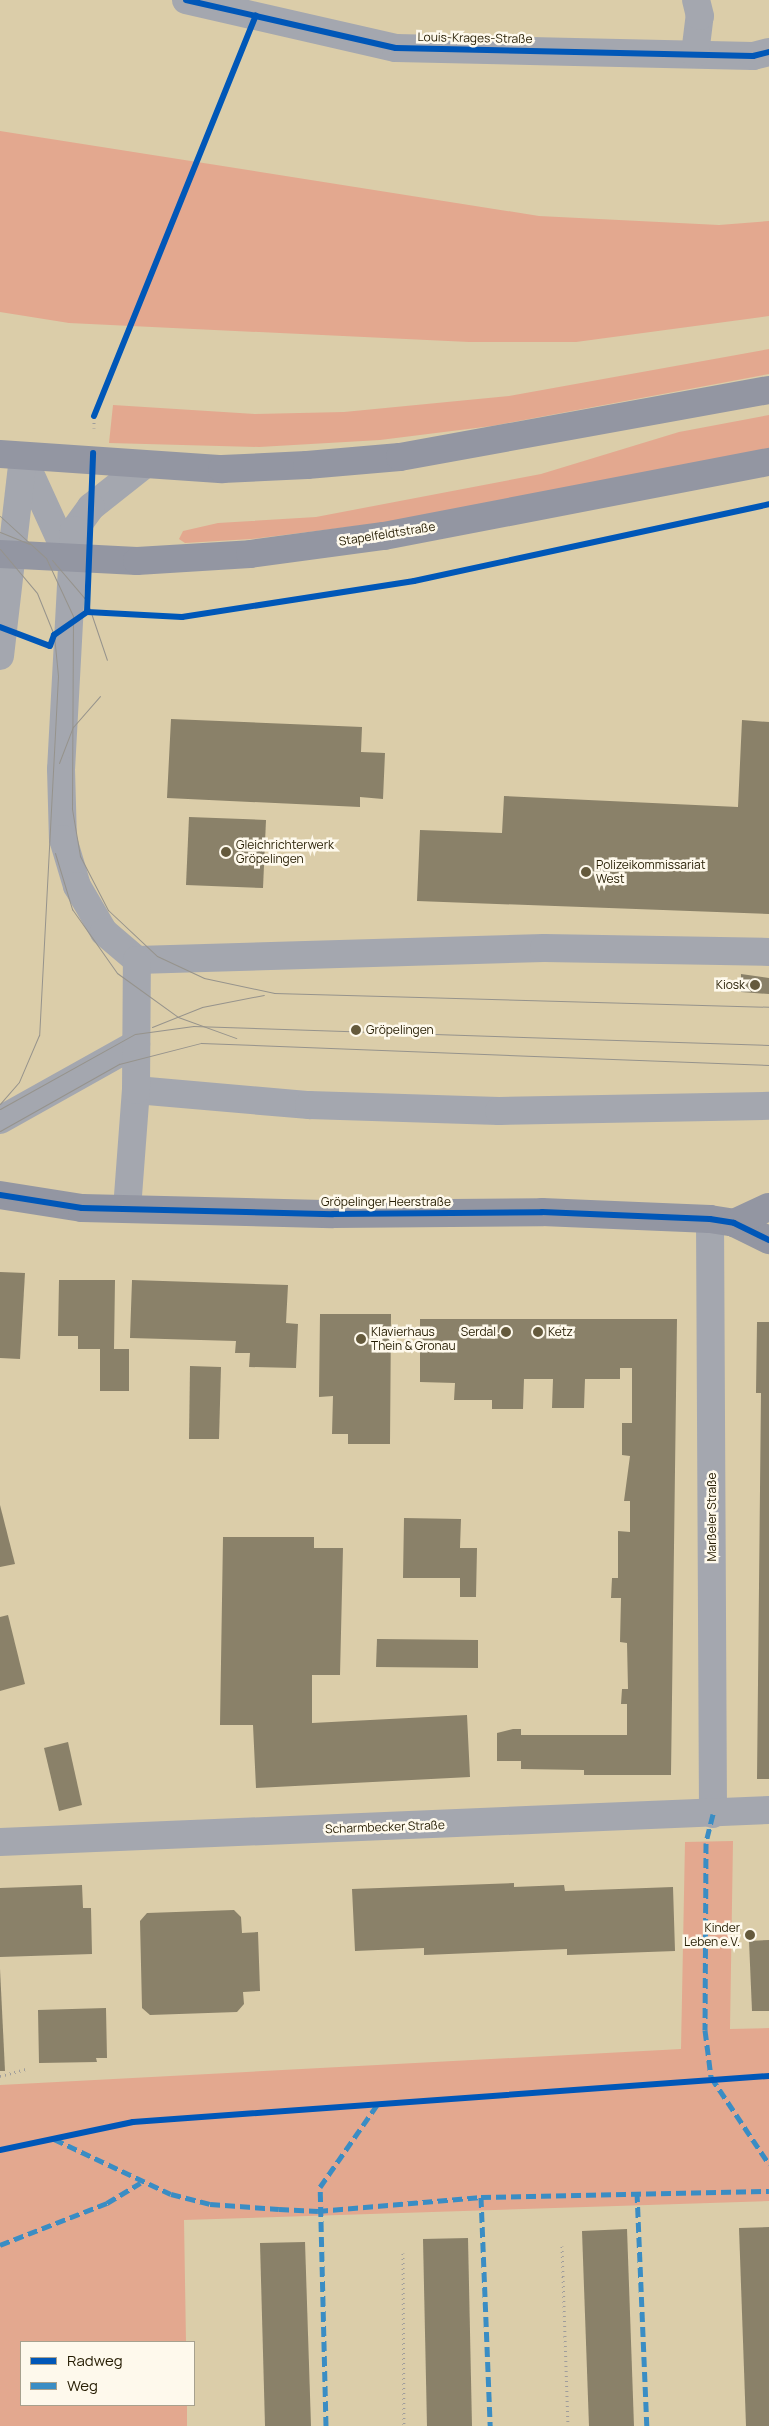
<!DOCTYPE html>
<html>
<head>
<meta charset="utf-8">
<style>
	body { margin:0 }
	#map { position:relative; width:769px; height:2426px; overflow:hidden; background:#dbcda9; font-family:Manrope,sans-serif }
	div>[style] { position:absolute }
	.green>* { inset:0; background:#e3a88f }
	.building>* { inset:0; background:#8a8169 }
	.path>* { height:3px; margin-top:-1.5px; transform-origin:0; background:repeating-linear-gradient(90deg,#9f9d9b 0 1px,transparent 0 5px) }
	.minor>* { height:28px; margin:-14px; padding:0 14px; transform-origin:14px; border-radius:14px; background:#a4a7af }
	.major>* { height:28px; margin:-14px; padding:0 14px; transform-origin:14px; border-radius:14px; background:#9396a2 }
	.tram>* { height:1px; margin:-0.5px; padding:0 0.5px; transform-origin:0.5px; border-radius:0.5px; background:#96938c }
	.quiet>* { height:5px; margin-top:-2.5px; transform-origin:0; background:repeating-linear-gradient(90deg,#3a8dc4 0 10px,transparent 0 15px) }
	.cycleway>* { height:6px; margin:-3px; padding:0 3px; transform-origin:3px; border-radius:3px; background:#0057b8 }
	.dots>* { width:14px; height:14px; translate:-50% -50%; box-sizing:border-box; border:2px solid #fef9ec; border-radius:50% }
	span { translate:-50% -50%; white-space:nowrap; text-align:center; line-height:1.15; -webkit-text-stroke:5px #fef9ec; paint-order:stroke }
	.street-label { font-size:12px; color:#251c02 }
	.poi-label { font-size:12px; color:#251c02 }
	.left { translate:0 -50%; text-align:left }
	.right { translate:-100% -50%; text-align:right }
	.legend { position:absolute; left:20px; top:2341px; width:175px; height:65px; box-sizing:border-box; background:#fef9ec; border:1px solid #a7a18e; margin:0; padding:6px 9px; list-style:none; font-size:15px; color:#251c02 }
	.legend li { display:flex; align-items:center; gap:10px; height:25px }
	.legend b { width:25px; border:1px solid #a7a18e }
</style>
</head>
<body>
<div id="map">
	<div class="green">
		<div style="clip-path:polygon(0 131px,539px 216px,719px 225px,769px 221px,769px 316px,576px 342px,469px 342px,69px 323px,0 312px)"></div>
		<div style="clip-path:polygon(769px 349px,769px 374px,492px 426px,380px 440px,259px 447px,109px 443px,113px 405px,255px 414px,344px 412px,509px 396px)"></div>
		<div style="clip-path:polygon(769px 415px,769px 449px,421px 518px,251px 539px,185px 543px,179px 539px,183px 531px,218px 523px,316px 517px,541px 474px,679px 432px)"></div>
		<div style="clip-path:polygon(733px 1841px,730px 2029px,769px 2028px,769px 2201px,184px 2220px,186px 2342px,21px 2342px,21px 2405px,187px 2405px,187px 2426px,0 2426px,0 2085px,681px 2049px,685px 1842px)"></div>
	</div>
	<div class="building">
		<div style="clip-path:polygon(171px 719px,362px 727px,361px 752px,385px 753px,383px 799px,360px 797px,360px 807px,167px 798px)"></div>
		<div style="clip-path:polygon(742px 720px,769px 722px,769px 914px,417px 901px,420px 830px,502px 833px,504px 796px,738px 807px)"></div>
		<div style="clip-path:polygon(189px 817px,266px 820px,263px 888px,186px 885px)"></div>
		<div style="clip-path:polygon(741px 974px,769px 978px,769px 994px,741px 992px)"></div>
		<div style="clip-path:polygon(0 1272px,25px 1273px,20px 1359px,0 1358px)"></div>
		<div style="clip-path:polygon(59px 1280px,115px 1280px,114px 1349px,129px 1349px,129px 1391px,100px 1391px,100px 1349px,78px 1349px,78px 1336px,58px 1336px)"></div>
		<div style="clip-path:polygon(132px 1280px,288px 1285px,286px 1323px,298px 1324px,296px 1368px,249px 1367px,250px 1353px,235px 1353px,236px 1341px,130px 1338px)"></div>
		<div style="clip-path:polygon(320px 1314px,391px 1314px,390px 1444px,348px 1444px,348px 1434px,332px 1434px,333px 1396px,319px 1397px)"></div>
		<div style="clip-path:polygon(420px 1319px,677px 1319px,671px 1775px,584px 1775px,584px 1770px,521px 1769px,521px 1761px,497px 1761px,497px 1733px,513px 1729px,521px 1729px,521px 1735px,627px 1735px,627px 1704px,621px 1704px,622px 1689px,628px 1689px,627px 1643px,620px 1642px,621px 1598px,611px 1598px,612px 1578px,618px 1578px,618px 1531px,630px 1532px,630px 1501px,624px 1501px,630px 1456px,622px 1455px,622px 1423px,632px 1423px,632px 1368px,620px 1368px,620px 1379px,585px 1379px,584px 1408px,552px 1408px,553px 1379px,524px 1379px,523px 1409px,492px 1409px,492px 1400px,454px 1400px,455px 1383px,420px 1382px)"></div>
		<div style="clip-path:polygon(757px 1322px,769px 1322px,769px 1779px,757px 1779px,761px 1393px,756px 1393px)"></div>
		<div style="clip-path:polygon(190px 1366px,221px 1367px,219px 1439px,189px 1439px)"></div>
		<div style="clip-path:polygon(0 1505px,15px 1564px,0 1567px)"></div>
		<div style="clip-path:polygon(404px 1518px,461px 1519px,460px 1548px,477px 1548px,476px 1597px,460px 1597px,460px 1578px,403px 1578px)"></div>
		<div style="clip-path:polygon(223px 1537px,314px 1537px,314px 1548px,343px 1548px,340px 1675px,312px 1675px,312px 1723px,467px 1715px,470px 1777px,256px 1788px,253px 1725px,220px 1725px)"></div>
		<div style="clip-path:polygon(8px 1615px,25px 1684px,0 1691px,0 1617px)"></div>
		<div style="clip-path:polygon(377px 1639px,478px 1640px,478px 1668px,376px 1667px)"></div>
		<div style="clip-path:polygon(68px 1742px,82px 1805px,59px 1811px,44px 1748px)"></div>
		<div style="clip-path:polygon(514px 1883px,514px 1887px,564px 1885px,565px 1891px,673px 1887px,675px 1951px,567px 1955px,567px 1949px,424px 1955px,424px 1948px,355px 1951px,352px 1889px)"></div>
		<div style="clip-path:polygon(82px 1885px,83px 1908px,91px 1908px,92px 1954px,0 1957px,0 1888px)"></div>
		<div style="clip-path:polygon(234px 1910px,241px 1917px,242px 1933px,258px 1932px,260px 1991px,243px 1992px,244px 2004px,237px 2012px,150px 2015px,142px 2008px,140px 1921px,147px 1913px)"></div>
		<div style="clip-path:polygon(769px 1940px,769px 2011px,752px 2011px,749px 1941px)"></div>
		<div style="clip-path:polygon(0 1969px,5px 2071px,0 2071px)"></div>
		<div style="clip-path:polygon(106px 2008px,107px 2058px,96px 2058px,97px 2062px,39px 2063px,38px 2010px)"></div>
		<div style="clip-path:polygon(769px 2227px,769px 2426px,746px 2426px,739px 2228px)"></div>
		<div style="clip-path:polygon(627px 2229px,634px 2426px,589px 2426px,582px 2231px)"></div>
		<div style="clip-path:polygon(468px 2238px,472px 2426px,427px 2426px,423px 2239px)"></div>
		<div style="clip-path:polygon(305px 2242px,311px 2426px,265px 2426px,260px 2243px)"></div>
	</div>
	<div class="path">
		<div style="left:94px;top:428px;width:12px;rotate:-90deg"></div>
		<div style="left:0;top:2076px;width:27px;rotate:-15deg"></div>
		<div style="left:562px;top:2246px;width:180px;rotate:88.1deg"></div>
		<div style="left:403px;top:2253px;width:173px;rotate:89.7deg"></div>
	</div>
	<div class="minor">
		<div style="left:186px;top:0;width:215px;rotate:12.9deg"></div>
		<div style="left:396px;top:48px;width:357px;rotate:1.3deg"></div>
		<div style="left:753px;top:56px;width:16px;rotate:-14deg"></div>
		<div style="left:695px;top:54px;width:38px;rotate:-83deg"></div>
		<div style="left:700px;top:16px;width:16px;rotate:-104deg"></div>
		<div style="left:23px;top:458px;width:111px;rotate:65.5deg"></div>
		<div style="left:144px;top:465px;width:68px;rotate:141.6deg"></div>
		<div style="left:91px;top:507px;width:29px;rotate:126deg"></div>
		<div style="left:74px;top:530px;width:239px;rotate:93.1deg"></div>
		<div style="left:61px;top:769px;width:70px;rotate:88.4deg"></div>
		<div style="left:63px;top:839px;width:49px;rotate:73.4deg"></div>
		<div style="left:77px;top:886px;width:53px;rotate:59.6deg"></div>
		<div style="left:104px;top:932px;width:43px;rotate:40.3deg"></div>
		<div style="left:137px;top:960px;width:407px;rotate:-1.7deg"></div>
		<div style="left:544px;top:948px;width:225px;rotate:1deg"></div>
		<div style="left:0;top:656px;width:199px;rotate:-83.4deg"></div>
		<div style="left:136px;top:1090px;width:174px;rotate:5deg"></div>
		<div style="left:309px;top:1105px;width:190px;rotate:1.8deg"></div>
		<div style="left:499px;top:1111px;width:270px;rotate:-1.1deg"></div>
		<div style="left:0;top:1120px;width:156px;rotate:-29.2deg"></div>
		<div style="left:127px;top:1209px;width:119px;rotate:-85.7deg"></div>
		<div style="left:136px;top:1090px;width:130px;rotate:-89.6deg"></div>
		<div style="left:710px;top:1219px;width:595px;rotate:89.71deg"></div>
		<div style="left:0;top:1842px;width:770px;rotate:-2.38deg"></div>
	</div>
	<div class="major">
		<div style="left:0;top:454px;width:223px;rotate:3.9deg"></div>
		<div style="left:222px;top:469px;width:85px;rotate:-2.7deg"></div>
		<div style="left:307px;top:465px;width:93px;rotate:-4.9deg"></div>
		<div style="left:400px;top:457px;width:375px;rotate:-10.3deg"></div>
		<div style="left:0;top:554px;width:137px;rotate:2.9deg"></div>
		<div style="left:137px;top:561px;width:113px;rotate:-3.5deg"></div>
		<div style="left:250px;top:554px;width:135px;rotate:-7.7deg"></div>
		<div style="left:384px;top:536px;width:392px;rotate:-10.9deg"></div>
		<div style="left:0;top:1195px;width:83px;rotate:9deg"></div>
		<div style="left:82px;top:1208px;width:251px;rotate:1.4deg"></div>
		<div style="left:333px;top:1214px;width:209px;rotate:-0.5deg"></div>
		<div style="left:542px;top:1212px;width:168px;rotate:2.4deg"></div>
		<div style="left:710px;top:1219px;width:24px;rotate:9deg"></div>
		<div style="left:734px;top:1223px;width:39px;rotate:26deg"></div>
		<div style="left:734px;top:1223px;width:38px;rotate:-25deg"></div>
	</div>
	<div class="tram">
		<div style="left:0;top:516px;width:62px;rotate:42.4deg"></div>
		<div style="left:46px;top:558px;width:64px;rotate:65deg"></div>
		<div style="left:73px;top:616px;width:193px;rotate:90.3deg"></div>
		<div style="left:72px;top:809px;width:48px;rotate:80.3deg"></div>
		<div style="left:80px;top:856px;width:61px;rotate:62.6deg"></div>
		<div style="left:108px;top:910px;width:67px;rotate:43.2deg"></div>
		<div style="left:157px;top:956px;width:52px;rotate:25.1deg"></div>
		<div style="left:204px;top:978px;width:72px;rotate:12.1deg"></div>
		<div style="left:274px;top:993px;width:495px;rotate:1.6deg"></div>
		<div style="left:0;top:532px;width:32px;rotate:22deg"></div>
		<div style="left:0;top:549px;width:57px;rotate:49.9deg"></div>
		<div style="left:37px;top:593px;width:45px;rotate:68deg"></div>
		<div style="left:54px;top:635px;width:41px;rotate:84.4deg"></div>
		<div style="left:58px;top:676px;width:360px;rotate:93deg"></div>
		<div style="left:39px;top:1035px;width:51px;rotate:113.1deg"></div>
		<div style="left:19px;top:1082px;width:29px;rotate:131deg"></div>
		<div style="left:52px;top:560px;width:54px;rotate:49.5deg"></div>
		<div style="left:87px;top:601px;width:62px;rotate:71.3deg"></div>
		<div style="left:59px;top:763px;width:39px;rotate:-69deg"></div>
		<div style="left:73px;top:727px;width:41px;rotate:-48.9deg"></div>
		<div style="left:55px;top:853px;width:59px;rotate:73.1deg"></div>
		<div style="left:72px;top:909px;width:78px;rotate:54.9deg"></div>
		<div style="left:117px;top:973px;width:75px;rotate:35.8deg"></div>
		<div style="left:178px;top:1017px;width:62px;rotate:19.9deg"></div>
		<div style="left:152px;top:1027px;width:54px;rotate:-21.8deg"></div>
		<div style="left:202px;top:1007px;width:63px;rotate:-11deg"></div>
		<div style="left:0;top:1109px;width:154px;rotate:-29.1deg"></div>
		<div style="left:135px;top:1034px;width:59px;rotate:-7.9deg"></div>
		<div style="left:193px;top:1026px;width:576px;rotate:1.89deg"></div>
		<div style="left:0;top:1131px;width:137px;rotate:-29.4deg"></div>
		<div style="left:119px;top:1064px;width:85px;rotate:-14.4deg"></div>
		<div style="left:201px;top:1043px;width:568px;rotate:2.22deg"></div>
	</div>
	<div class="quiet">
		<div style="left:713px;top:1814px;width:30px;rotate:104deg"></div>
		<div style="left:706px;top:1843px;width:187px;rotate:90.3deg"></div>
		<div style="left:705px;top:2030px;width:47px;rotate:82.7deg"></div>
		<div style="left:711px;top:2077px;width:105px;rotate:56.3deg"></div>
		<div style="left:54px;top:2139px;width:129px;rotate:25.2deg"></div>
		<div style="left:171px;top:2194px;width:40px;rotate:14.4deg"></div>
		<div style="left:210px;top:2204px;width:69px;rotate:4.1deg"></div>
		<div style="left:279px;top:2209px;width:39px;rotate:3deg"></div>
		<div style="left:318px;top:2211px;width:164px;rotate:-4.9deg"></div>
		<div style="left:481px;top:2197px;width:288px;rotate:-1.2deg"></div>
		<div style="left:637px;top:2192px;width:234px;rotate:87.6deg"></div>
		<div style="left:481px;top:2197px;width:229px;rotate:87.7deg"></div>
		<div style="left:0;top:2245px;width:115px;rotate:-21.4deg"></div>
		<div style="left:107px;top:2203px;width:39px;rotate:-31deg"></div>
		<div style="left:326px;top:2426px;width:239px;rotate:-91.4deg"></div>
		<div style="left:320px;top:2187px;width:100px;rotate:-55.2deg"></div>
	</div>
	<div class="cycleway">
		<div style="left:186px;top:0;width:215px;rotate:12.9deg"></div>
		<div style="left:396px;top:48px;width:357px;rotate:1.3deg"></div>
		<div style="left:753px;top:56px;width:16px;rotate:-14deg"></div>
		<div style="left:94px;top:416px;width:432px;rotate:-68deg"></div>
		<div style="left:87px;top:612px;width:159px;rotate:-87.8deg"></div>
		<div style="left:0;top:627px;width:53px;rotate:20.8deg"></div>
		<div style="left:50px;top:646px;width:12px;rotate:-70deg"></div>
		<div style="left:54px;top:635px;width:40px;rotate:-34.9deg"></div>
		<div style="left:87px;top:612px;width:95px;rotate:3deg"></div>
		<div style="left:182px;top:617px;width:235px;rotate:-8.8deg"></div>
		<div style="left:414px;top:581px;width:363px;rotate:-12.2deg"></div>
		<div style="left:0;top:1195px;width:83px;rotate:9deg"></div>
		<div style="left:82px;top:1208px;width:251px;rotate:1.4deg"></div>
		<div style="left:333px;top:1214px;width:209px;rotate:-0.5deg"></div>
		<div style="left:542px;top:1212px;width:168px;rotate:2.4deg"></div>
		<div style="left:710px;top:1219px;width:24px;rotate:9deg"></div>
		<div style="left:734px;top:1223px;width:39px;rotate:26deg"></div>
		<div style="left:0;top:2150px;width:136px;rotate:-11.9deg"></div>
		<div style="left:133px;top:2122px;width:638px;rotate:-4.14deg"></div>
	</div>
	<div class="dots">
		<div style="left:226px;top:852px;background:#655a3c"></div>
		<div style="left:586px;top:872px;background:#655a3c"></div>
		<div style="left:755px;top:985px;background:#655a3c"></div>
		<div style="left:356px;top:1030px;background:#655a3c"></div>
		<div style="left:506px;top:1332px;background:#655a3c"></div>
		<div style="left:538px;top:1332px;background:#655a3c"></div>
		<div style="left:361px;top:1339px;background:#655a3c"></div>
		<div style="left:750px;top:1935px;background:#655a3c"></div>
	</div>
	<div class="street-label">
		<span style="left:475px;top:38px;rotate:1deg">Louis-Krages-Straße</span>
		<span style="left:387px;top:534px;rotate:-9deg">Stapelfeldtstraße</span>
		<span style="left:386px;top:1202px">Gröpelinger Heerstraße</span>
		<span style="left:712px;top:1517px;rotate:-90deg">Marßeler Straße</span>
		<span style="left:385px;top:1827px;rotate:-2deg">Scharmbecker Straße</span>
	</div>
	<div class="poi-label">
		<span class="left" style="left:236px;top:852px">Gleichrichterwerk<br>Gröpelingen</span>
		<span class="left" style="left:596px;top:872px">Polizeikommissariat<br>West</span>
		<span class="right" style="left:745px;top:985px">Kiosk</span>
		<span class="left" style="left:366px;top:1030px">Gröpelingen</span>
		<span class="left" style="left:371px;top:1339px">Klavierhaus<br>Thein &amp; Gronau</span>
		<span class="right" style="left:496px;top:1332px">Serdal</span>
		<span class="left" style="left:548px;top:1332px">Ketz</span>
		<span class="right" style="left:740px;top:1935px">Kinder<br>Leben e.V.</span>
	</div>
	<ul class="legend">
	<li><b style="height:6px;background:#0057b8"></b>Radweg</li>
	<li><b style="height:6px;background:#3a8dc4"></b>Weg</li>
	</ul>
</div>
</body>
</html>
